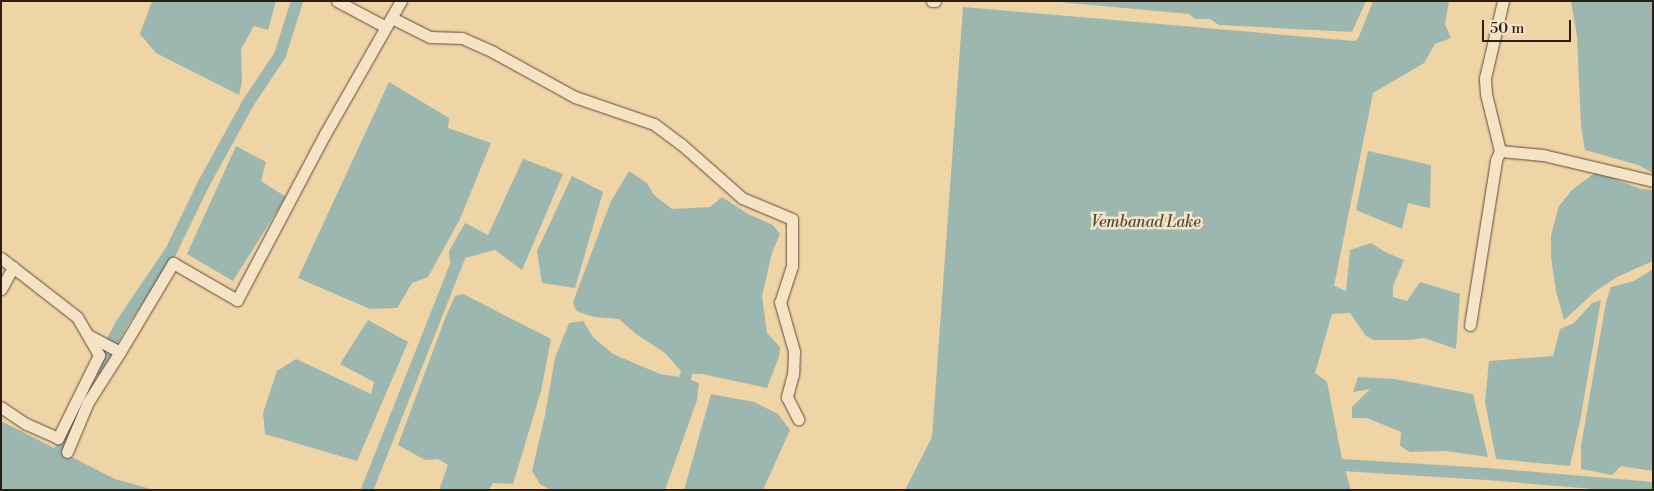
<!DOCTYPE html>
<html>
<head>
<meta charset="utf-8">
<style>
	body { margin:0 }
	#map { position:relative; width:1654px; height:491px; overflow:hidden; background:#efd4a6; font-family:"Libre Bodoni",serif }
	div>[style] { position:absolute }
	.water>* { inset:0; background:#9cb7af }
	.canal>* { height:12px; margin:-6px; padding:0 6px; transform-origin:6px; border-radius:6px; background:#9cb7af }
	.roads { filter:drop-shadow(0 0 1px #5e4b37) drop-shadow(0 0 1px #5e4b37) }
	.minor>* { height:11px; margin:-5.5px; padding:0 5.5px; transform-origin:5.5px; border-radius:5.5px; background:#f5e3c5 }
	span { translate:-50% -50%; white-space:nowrap; text-align:center; line-height:1.15; -webkit-text-stroke:5px #f5e3c5; paint-order:stroke }
	.water-label { font-size:16px; color:#4e4b41; font-style:italic }
	.frame { position:absolute; inset:0; border:2px solid #2d1d12; pointer-events:none }
	.scale { position:absolute; left:1482px; top:20px; width:89px; height:22px; box-sizing:border-box; border:2px solid #2d1d12; border-top:0; padding-left:6px; font-size:15px; line-height:18px; white-space:nowrap; color:#2d1d12; -webkit-text-stroke:4px #f5e3c5; paint-order:stroke }
</style>
</head>
<body>
<div id="map">
	<div class="water">
		<div style="clip-path:polygon(152px 1px,276px 1px,268px 30px,254px 26px,241px 49px,242px 82px,239px 95px,156px 53px,140px 34px)"></div>
		<div style="clip-path:polygon(1048px 1px,1366px 1px,1352px 32px,1219px 25px,1210px 19px,1195px 19px,1189px 14px)"></div>
		<div style="clip-path:polygon(1373px 1px,1449px 1px,1445px 24px,1451px 38px,1435px 44px,1424px 63px,1373px 93px,1334px 286px,1346px 291px,1350px 250px,1371px 243px,1385px 252px,1404px 260px,1393px 286px,1393px 297px,1407px 301px,1420px 282px,1460px 294px,1456px 349px,1424px 338px,1409px 340px,1374px 340px,1366px 336px,1350px 313px,1332px 314px,1315px 373px,1327px 382px,1342px 459px,1351px 490px,905px 490px,932px 437px,963px 7px,1354px 41px,1358px 39px)"></div>
		<div style="clip-path:polygon(1571px 1px,1653px 1px,1653px 173px,1638px 165px,1585px 150px,1581px 126px,1577px 36px)"></div>
		<div style="clip-path:polygon(389px 82px,449px 118px,448px 128px,491px 143px,460px 219px,428px 277px,412px 283px,397px 308px,370px 309px,298px 278px)"></div>
		<div style="clip-path:polygon(236px 146px,266px 162px,261px 181px,286px 197px,233px 281px,187px 254px)"></div>
		<div style="clip-path:polygon(1368px 151px,1431px 165px,1430px 208px,1408px 203px,1402px 229px,1356px 210px)"></div>
		<div style="clip-path:polygon(523px 159px,563px 174px,522px 270px,495px 250px,450px 262px,449px 251px,465px 223px,488px 235px)"></div>
		<div style="clip-path:polygon(629px 171px,647px 183px,654px 195px,672px 209px,710px 207px,722px 197px,748px 214px,773px 225px,780px 234px,772px 253px,762px 296px,767px 333px,780px 347px,779px 357px,767px 388px,702px 374px,692px 374px,691px 380px,699px 383px,697px 400px,665px 490px,551px 490px,540px 484px,532px 471px,545px 415px,555px 358px,569px 323px,583px 321px,593px 337px,613px 354px,660px 374px,679px 377px,681px 371px,665px 353px,636px 334px,619px 319px,594px 317px,576px 311px,573px 302px,611px 201px)"></div>
		<div style="clip-path:polygon(1596px 172px,1641px 189px,1653px 190px,1653px 261px,1619px 276px,1597px 290px,1564px 320px,1556px 291px,1551px 257px,1551px 235px,1559px 206px,1572px 190px)"></div>
		<div style="clip-path:polygon(572px 176px,603px 192px,575px 288px,542px 283px,537px 251px)"></div>
		<div style="clip-path:polygon(1653px 269px,1653px 471px,1621px 466px,1612px 475px,1581px 469px,1581px 446px,1606px 302px,1611px 287px,1634px 281px)"></div>
		<div style="clip-path:polygon(463px 294px,551px 339px,541px 391px,513px 484px,493px 483px,489px 490px,439px 490px,448px 465px,438px 459px,425px 460px,398px 445px,446px 316px,455px 296px)"></div>
		<div style="clip-path:polygon(1601px 300px,1580px 421px,1570px 466px,1496px 459px,1485px 402px,1489px 361px,1553px 356px,1560px 329px,1574px 323px,1592px 303px)"></div>
		<div style="clip-path:polygon(368px 320px,408px 342px,357px 461px,265px 434px,263px 413px,277px 371px,296px 359px,371px 394px,374px 382px,340px 364px)"></div>
		<div style="clip-path:polygon(1358px 377px,1394px 379px,1473px 394px,1488px 457px,1445px 451px,1410px 452px,1400px 446px,1401px 432px,1367px 418px,1352px 418px,1352px 407px,1370px 389px,1353px 392px)"></div>
		<div style="clip-path:polygon(711px 394px,754px 402px,778px 414px,790px 430px,763px 490px,684px 490px)"></div>
		<div style="clip-path:polygon(1px 421px,115px 479px,154px 490px,1px 490px)"></div>
	</div>
	<div class="canal">
		<div style="left:97px;top:369px;width:52px;rotate:-61.5deg"></div>
		<div style="left:122px;top:323px;width:87px;rotate:-55.8deg"></div>
		<div style="left:171px;top:251px;width:73px;rotate:-64.1deg"></div>
		<div style="left:203px;top:185px;width:94px;rotate:-61.2deg"></div>
		<div style="left:248px;top:103px;width:58px;rotate:-56.3deg"></div>
		<div style="left:280px;top:55px;width:57px;rotate:-72.5deg"></div>
		<div style="left:60px;top:451px;width:60px;rotate:-65.6deg"></div>
		<div style="left:1327px;top:464px;width:160px;rotate:3.6deg"></div>
		<div style="left:1487px;top:474px;width:167px;rotate:4.8deg"></div>
		<div style="left:367px;top:490px;width:250px;rotate:-68.4deg"></div>
	</div>
	<div class="roads">
		<div class="minor">
			<div style="left:337px;top:1px;width:55px;rotate:28deg"></div>
			<div style="left:932px;top:1px;width:3px"></div>
			<div style="left:392px;top:18px;width:42px;rotate:26.6deg"></div>
			<div style="left:430px;top:37px;width:32px;rotate:2deg"></div>
			<div style="left:462px;top:38px;width:34px;rotate:24deg"></div>
			<div style="left:493px;top:52px;width:94px;rotate:28.8deg"></div>
			<div style="left:575px;top:97px;width:83px;rotate:18.9deg"></div>
			<div style="left:654px;top:124px;width:34px;rotate:37deg"></div>
			<div style="left:681px;top:144px;width:81px;rotate:41.5deg"></div>
			<div style="left:742px;top:198px;width:54px;rotate:22.8deg"></div>
			<div style="left:792px;top:219px;width:47px;rotate:90deg"></div>
			<div style="left:792px;top:266px;width:38px;rotate:108deg"></div>
			<div style="left:780px;top:302px;width:51px;rotate:74.1deg"></div>
			<div style="left:794px;top:351px;width:23px;rotate:92deg"></div>
			<div style="left:793px;top:374px;width:24px;rotate:105deg"></div>
			<div style="left:787px;top:397px;width:25px;rotate:63deg"></div>
			<div style="left:1500px;top:151px;width:43px;rotate:5.3deg"></div>
			<div style="left:1543px;top:155px;width:113px;rotate:13.3deg"></div>
			<div style="left:1px;top:258px;width:96px;rotate:37.8deg"></div>
			<div style="left:77px;top:317px;width:44px;rotate:59.9deg"></div>
			<div style="left:99px;top:355px;width:93px;rotate:116.3deg"></div>
			<div style="left:58px;top:438px;width:35px;rotate:-156deg"></div>
			<div style="left:26px;top:424px;width:30px;rotate:-146deg"></div>
			<div style="left:1px;top:289px;width:25px;rotate:-61deg"></div>
			<div style="left:1470px;top:325px;width:167px;rotate:-81deg"></div>
			<div style="left:1496px;top:160px;width:10px;rotate:-66deg"></div>
			<div style="left:1500px;top:151px;width:59px;rotate:-103.8deg"></div>
			<div style="left:1486px;top:94px;width:16px;rotate:-94deg"></div>
			<div style="left:1485px;top:78px;width:79px;rotate:-76.8deg"></div>
			<div style="left:88px;top:335px;width:36px;rotate:28deg"></div>
			<div style="left:67px;top:452px;width:54px;rotate:-67.2deg"></div>
			<div style="left:88px;top:402px;width:59px;rotate:-57.4deg"></div>
			<div style="left:120px;top:352px;width:104px;rotate:-59.2deg"></div>
			<div style="left:173px;top:263px;width:74px;rotate:30deg"></div>
			<div style="left:237px;top:300px;width:188px;rotate:-62.1deg"></div>
			<div style="left:325px;top:134px;width:153px;rotate:-60.3deg"></div>
		</div>
	</div>
	<div class="water-label">
		<span style="left:1146px;top:222px">Vembanad Lake</span>
	</div>
	<div class="frame"></div>
	<div class="scale">50 m</div>
</div>
</body>
</html>
